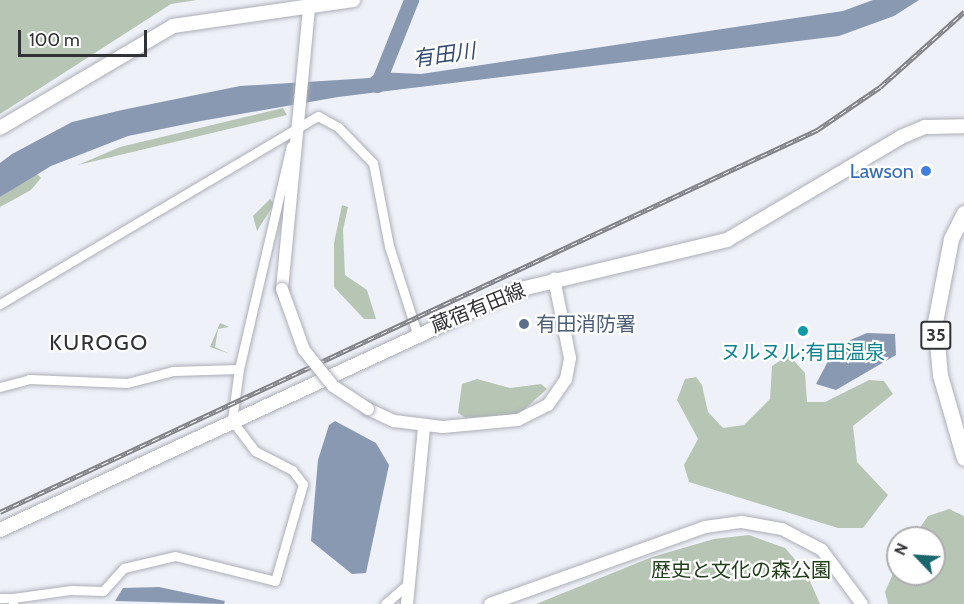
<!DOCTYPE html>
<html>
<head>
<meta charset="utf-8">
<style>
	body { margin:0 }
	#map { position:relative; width:964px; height:604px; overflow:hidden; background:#eff1f9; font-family:Cabin,"Noto Sans JP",sans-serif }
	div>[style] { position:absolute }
	.green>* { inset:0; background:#b7c5b4 }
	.water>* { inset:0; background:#8a99b2 }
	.river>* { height:15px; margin:-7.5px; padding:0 7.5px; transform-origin:7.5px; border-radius:7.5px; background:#8a99b2 }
	.roads { filter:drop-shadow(0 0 2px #acaeb6) drop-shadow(0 0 2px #acaeb6) }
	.minor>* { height:9px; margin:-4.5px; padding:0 4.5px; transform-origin:4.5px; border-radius:4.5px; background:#fff }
	.tertiary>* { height:12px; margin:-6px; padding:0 6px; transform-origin:6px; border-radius:6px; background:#fff }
	.secondary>* { height:14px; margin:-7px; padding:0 7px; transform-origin:7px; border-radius:7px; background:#fff }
	.trunk>* { height:15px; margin:-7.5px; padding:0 7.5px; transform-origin:7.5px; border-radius:7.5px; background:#fff }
	.rail>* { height:4.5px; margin-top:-2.25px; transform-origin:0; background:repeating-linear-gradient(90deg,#fff 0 7px,#7f8186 0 14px); box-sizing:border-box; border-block:2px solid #7f8186 }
	.bridges { filter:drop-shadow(0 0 2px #acaeb6) drop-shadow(0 0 2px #acaeb6) }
	.tertiary-bridge>* { height:12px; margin:-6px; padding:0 6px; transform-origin:6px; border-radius:6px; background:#fff }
	.dots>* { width:16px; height:16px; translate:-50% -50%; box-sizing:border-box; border:3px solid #fff; border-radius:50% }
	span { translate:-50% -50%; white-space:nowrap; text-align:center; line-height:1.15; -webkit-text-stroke:4.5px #fff; paint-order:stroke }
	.shield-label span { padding:2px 4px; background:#fff; border:2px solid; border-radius:4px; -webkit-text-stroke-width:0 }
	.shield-label { font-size:18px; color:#313235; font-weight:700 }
	.shop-label { font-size:20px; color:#366cbe }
	.right { translate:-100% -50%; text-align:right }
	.street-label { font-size:20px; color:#313235 }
	.service-label { font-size:20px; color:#4e5e75 }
	.left { translate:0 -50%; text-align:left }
	.culture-label { font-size:20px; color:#0d838f }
	.park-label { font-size:20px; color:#213f1b }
	.water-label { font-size:21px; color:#354c72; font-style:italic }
	.quarter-label { font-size:22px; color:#313235; letter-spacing:1.5px }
	.north { position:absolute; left:886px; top:526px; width:60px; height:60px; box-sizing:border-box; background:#fff; border:2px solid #adadae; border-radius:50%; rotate:295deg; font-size:16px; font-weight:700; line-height:24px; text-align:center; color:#313235 }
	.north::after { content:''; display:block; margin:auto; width:21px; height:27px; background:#19676d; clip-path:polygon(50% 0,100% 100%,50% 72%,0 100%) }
	.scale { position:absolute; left:18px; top:30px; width:129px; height:27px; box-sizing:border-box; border:3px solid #313235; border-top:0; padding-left:8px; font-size:18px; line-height:21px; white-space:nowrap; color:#313235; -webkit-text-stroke:4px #fff; paint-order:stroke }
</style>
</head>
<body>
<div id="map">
	<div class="green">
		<div style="clip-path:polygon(0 0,197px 0,171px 4px,0 114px)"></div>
		<div style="clip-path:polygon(283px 108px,287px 115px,78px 165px,120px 147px)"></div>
		<div style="clip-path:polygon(36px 173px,41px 178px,31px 190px,0 207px,0 197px)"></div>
		<div style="clip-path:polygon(270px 199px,274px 204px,257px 231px,253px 216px)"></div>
		<div style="clip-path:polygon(342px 205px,348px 207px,343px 230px,345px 275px,367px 290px,376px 319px,364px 319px,334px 287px,334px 243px)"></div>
		<div style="clip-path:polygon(220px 323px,229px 327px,218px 329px,215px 347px,230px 354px,210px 347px)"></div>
		<div style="clip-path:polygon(789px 355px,805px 373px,807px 402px,825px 402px,869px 380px,884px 381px,893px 394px,853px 426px,857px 462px,888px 495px,863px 528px,838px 528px,689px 482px,684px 465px,698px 439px,677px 400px,685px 379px,696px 377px,702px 385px,708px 412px,723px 428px,744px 425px,770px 399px,772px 366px)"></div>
		<div style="clip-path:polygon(477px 379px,510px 388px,541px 384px,547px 389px,519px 414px,466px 418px,458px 413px,462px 384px)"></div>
		<div style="clip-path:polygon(949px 509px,964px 516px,964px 604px,888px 604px,885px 592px,898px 562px,898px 574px,934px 574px,934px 538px,913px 538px,928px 516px)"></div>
		<div style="clip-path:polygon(749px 535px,785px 548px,806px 572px,820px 604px,536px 604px,652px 557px,714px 539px)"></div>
	</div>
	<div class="water">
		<div style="clip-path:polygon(873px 0,919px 0,894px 16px,839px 36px,338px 97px,201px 121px,128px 136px,51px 166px,0 197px,0 163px,12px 154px,72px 122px,122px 110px,240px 86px,370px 78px,377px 72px,421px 74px,843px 11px)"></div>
		<div style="clip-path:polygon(867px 333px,895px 334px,896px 355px,836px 390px,816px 384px,836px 346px)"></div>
		<div style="clip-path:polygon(335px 421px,376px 443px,389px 465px,366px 573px,352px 574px,311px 541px,318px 460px,329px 425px)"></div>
		<div style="clip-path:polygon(159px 587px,225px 601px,224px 604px,115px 601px,123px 588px)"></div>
	</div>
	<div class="river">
		<div style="left:377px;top:85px;width:92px;rotate:-68.2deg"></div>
	</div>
	<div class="roads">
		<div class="minor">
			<div style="left:0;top:304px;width:369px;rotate:-30.6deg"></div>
			<div style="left:318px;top:116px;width:23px;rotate:29deg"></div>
			<div style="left:338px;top:127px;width:50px;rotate:45.8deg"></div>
			<div style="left:373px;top:163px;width:85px;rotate:79.1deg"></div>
			<div style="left:389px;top:246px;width:91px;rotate:72.2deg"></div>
			<div style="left:0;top:387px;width:30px;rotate:-15deg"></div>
			<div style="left:29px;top:379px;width:98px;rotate:2.3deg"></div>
			<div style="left:127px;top:383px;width:48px;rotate:-14.6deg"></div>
			<div style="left:173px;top:371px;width:66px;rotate:-1.7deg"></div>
			<div style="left:0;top:598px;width:13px"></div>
			<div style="left:13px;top:598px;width:6px;rotate:90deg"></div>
			<div style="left:13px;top:598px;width:59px;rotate:-7.9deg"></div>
			<div style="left:71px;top:590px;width:32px;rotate:2deg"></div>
			<div style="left:103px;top:591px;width:31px;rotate:-48deg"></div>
			<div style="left:124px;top:568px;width:52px;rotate:-13.2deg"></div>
			<div style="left:175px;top:556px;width:103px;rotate:14deg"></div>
			<div style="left:275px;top:581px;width:101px;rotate:-73.9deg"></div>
			<div style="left:303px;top:484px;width:18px;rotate:-128deg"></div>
			<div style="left:292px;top:470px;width:42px;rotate:-152.8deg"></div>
			<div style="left:255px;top:451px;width:39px;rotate:-127deg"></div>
			<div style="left:232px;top:420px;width:51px;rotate:-82.2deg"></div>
			<div style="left:239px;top:369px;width:229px;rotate:-76.9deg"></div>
			<div style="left:385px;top:604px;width:32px;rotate:-41deg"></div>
		</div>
		<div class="tertiary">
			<div style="left:282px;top:289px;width:290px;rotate:-84.5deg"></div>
			<div style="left:368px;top:409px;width:29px;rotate:25deg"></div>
			<div style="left:394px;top:421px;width:49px;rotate:7deg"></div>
			<div style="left:443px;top:427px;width:75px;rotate:-5.3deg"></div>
			<div style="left:518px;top:420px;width:34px;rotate:-27deg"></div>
			<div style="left:548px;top:405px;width:32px;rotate:-55deg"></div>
			<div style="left:566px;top:379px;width:21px;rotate:-79deg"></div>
			<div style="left:570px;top:358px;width:81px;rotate:-101.4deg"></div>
			<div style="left:407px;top:604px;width:179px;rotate:-84.5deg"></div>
			<div style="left:490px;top:604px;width:228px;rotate:-19.7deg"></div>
			<div style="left:705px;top:527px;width:37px;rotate:-8deg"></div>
			<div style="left:742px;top:522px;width:41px;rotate:9.9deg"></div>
			<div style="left:782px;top:529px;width:45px;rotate:27.7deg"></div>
			<div style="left:822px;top:550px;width:67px;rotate:53.5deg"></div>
		</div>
		<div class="secondary">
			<div style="left:0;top:128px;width:201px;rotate:-30.5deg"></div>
			<div style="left:173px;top:26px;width:182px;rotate:-8.2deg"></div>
			<div style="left:0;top:530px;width:570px;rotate:-24.9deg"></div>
			<div style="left:517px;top:290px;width:216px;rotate:-13.4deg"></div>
			<div style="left:727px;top:240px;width:202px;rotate:-30.6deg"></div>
			<div style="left:901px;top:137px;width:26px;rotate:-23deg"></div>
			<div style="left:925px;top:127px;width:39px;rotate:-1deg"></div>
		</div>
		<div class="trunk">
			<div style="left:964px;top:213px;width:29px;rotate:117deg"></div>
			<div style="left:951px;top:239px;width:85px;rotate:100.9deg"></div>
			<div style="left:935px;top:322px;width:53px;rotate:84.6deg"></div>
			<div style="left:940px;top:375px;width:86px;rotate:73.9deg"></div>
		</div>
	</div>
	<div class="rail">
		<div style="left:0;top:512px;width:902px;rotate:-25.06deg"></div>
		<div style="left:817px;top:130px;width:76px;rotate:-34.3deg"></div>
		<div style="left:880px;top:87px;width:113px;rotate:-41.8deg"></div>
	</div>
	<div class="bridges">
		<div class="tertiary-bridge">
			<div style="left:282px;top:289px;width:65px;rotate:70.2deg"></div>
			<div style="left:304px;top:350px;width:46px;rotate:51.1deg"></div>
			<div style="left:333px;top:386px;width:42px;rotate:33.3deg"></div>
		</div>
	</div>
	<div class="dots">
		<div style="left:926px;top:171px;background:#3f7fe0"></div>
		<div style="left:524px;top:324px;background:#5c6f8a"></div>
		<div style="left:803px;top:331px;background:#0f9aa8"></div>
	</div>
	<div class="shield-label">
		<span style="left:936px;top:335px">35</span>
	</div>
	<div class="shop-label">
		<span class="right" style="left:914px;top:171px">Lawson</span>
	</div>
	<div class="street-label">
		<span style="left:478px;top:308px;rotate:-22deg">蔵宿有田線</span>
	</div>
	<div class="service-label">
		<span class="left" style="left:536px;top:324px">有田消防署</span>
	</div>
	<div class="culture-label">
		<span style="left:803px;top:352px">ヌルヌル;有田温泉</span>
	</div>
	<div class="park-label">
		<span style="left:741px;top:570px">歴史と文化の森公園</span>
	</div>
	<div class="water-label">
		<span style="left:444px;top:55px;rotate:-8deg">有田川</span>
	</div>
	<div class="quarter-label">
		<span style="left:99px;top:343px">KUROGO</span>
	</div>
	<div class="north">N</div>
	<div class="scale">100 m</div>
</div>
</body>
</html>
